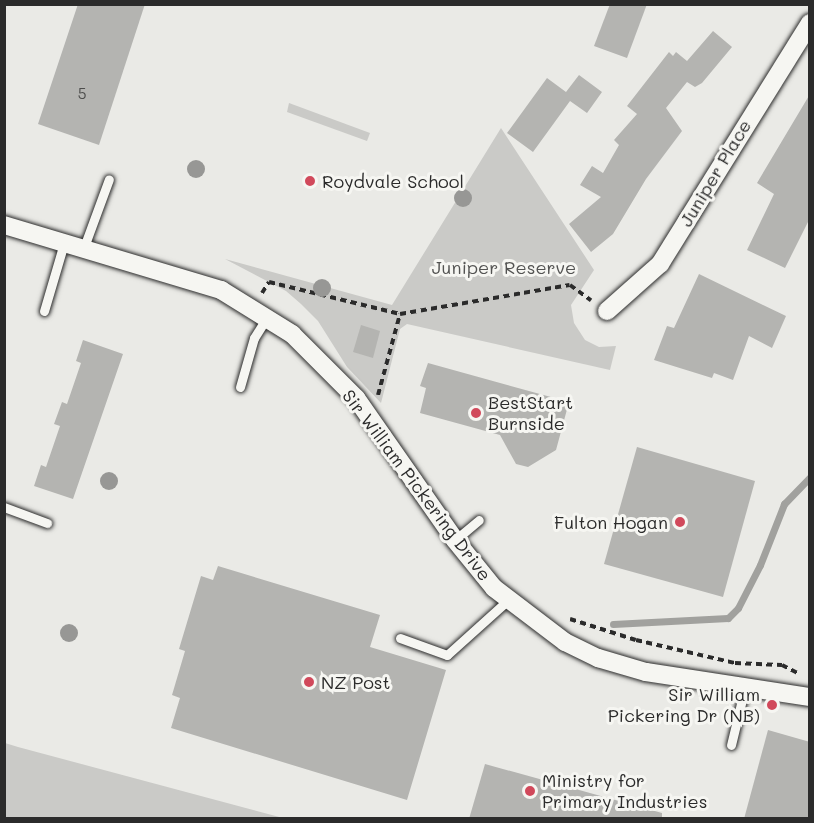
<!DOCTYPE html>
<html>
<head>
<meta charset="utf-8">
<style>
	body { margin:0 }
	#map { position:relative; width:814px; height:823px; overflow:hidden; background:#eaeae6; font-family:Mali,sans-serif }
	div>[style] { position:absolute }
	.green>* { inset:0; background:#cacac7 }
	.stream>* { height:7px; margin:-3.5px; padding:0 3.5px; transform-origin:3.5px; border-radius:3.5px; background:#a1a19e }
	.building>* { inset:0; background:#b4b4b1 }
	.path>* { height:4px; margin-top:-2px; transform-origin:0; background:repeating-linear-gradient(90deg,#2b2b2b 0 6px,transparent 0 10.5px) }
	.roads { filter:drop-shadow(0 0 2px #2b2b2b) drop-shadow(0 0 2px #2b2b2b) }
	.lane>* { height:9px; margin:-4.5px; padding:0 4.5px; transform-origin:4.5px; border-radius:4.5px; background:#f6f6f2 }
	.street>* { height:18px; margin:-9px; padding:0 9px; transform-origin:9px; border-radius:9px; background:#f6f6f2 }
	.trees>* { width:18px; height:18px; margin:-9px; border-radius:50%; background:#979795 }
	.dots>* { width:16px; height:16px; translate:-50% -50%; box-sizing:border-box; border:3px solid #f6f6f2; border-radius:50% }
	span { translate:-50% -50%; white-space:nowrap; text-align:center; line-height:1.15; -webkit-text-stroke:6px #f6f6f2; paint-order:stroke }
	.number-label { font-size:15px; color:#4d4d4c }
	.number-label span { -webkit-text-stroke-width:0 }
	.street-label { font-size:18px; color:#2b2b2b }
	.poi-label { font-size:18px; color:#2b2b2b }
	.left { translate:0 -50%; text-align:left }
	.right { translate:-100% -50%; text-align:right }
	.park-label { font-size:18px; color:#535352 }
	.frame { position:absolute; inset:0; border:6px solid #2b2b2b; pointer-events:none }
</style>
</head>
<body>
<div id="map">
	<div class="green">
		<div style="clip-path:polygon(289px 103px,370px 133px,367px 141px,287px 112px)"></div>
		<div style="clip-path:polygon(501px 128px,594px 270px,571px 305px,574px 323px,585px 340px,599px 347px,616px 346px,610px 370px,407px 324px,400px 329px,381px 403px,347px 367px,318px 321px,301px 304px,286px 291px,225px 259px,392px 305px)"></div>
		<div style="clip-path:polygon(5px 743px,18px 747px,283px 818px,5px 818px)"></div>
	</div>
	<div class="stream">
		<div style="left:613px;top:624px;width:115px;rotate:-3deg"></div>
		<div style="left:728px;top:618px;width:14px;rotate:-45deg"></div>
		<div style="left:738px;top:608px;width:48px;rotate:-62.9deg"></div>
		<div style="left:760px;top:565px;width:66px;rotate:-68.5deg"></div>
		<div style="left:784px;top:504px;width:37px;rotate:-46deg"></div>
	</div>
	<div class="building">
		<div style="clip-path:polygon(78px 4px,145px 4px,99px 145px,38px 124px)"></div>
		<div style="clip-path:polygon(610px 4px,647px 4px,627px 58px,594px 46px)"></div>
		<div style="clip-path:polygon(713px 31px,732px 47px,702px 83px,695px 87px,687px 82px,666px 108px,682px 131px,646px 179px,613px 234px,591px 252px,569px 224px,601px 197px,580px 185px,592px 166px,603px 173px,619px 145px,614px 140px,637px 114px,627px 106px,669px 52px,673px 56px,676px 52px,687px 61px)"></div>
		<div style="clip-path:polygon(579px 75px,602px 92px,587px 113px,570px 101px,533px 152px,507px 133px,547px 78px,566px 92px)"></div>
		<div style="clip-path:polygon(810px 94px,810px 218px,785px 268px,747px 250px,774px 194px,757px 183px)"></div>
		<div style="clip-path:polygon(699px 274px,786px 316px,772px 348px,749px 336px,733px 380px,714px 373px,712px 378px,654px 360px,667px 326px,674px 328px)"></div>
		<div style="clip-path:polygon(361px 325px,380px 331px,373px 358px,353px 352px)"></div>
		<div style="clip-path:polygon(83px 340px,123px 354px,73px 499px,34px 486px,41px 465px,46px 467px,60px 426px,54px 424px,62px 402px,67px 404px,81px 363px,76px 361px)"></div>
		<div style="clip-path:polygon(428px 363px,569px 402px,556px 450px,528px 467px,516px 464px,500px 435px,420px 413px,426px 388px,420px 386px)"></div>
		<div style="clip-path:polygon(637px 447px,755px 481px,723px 597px,604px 564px)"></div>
		<div style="clip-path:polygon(218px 566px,380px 615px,370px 647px,446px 670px,407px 800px,171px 728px,180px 698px,172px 695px,185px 651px,179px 649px,201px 576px,213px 580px)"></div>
		<div style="clip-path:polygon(768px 730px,810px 742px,810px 819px,744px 819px)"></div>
		<div style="clip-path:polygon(485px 764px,662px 813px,662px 819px,469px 819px)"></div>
	</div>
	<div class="path">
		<div style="left:262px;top:293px;width:13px;rotate:-58deg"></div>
		<div style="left:269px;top:282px;width:135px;rotate:13.7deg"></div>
		<div style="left:400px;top:314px;width:172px;rotate:-9.7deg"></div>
		<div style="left:570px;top:285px;width:26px;rotate:36deg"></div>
		<div style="left:378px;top:395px;width:84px;rotate:-74.8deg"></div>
		<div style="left:570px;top:619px;width:69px;rotate:17.7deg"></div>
		<div style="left:636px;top:640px;width:102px;rotate:13.1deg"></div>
		<div style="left:735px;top:663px;width:47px;rotate:2.4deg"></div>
		<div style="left:782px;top:665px;width:18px;rotate:27deg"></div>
	</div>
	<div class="roads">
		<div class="lane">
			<div style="left:84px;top:247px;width:72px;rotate:-69.8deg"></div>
			<div style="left:44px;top:311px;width:71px;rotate:-73.6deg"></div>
			<div style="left:240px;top:387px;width:51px;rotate:-74.1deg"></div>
			<div style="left:254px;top:338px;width:25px;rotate:-58deg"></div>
			<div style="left:4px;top:507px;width:46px;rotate:20.4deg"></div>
			<div style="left:455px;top:540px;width:31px;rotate:-40deg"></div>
			<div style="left:400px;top:638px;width:50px;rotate:19.9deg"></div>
			<div style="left:447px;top:655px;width:82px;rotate:-42deg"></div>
			<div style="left:731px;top:745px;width:60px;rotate:-76.4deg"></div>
		</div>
		<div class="street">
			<div style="left:4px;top:225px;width:227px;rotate:16.7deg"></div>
			<div style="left:221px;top:290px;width:84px;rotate:31.8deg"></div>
			<div style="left:292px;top:334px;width:91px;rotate:45deg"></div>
			<div style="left:356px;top:398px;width:173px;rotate:55.1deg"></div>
			<div style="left:455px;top:540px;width:62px;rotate:50.9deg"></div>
			<div style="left:494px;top:588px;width:89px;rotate:37.3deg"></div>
			<div style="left:565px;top:642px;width:37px;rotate:26deg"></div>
			<div style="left:598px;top:658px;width:50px;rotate:16.3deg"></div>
			<div style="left:646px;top:672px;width:166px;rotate:8.7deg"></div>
			<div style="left:607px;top:311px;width:71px;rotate:-41.6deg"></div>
			<div style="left:660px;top:264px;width:284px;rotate:-58.1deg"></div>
		</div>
	</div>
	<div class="trees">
		<div style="left:196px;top:169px"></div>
		<div style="left:463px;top:198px"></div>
		<div style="left:322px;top:288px"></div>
		<div style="left:109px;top:481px"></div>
		<div style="left:69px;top:633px"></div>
	</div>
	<div class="dots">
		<div style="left:310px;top:181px;background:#d1495b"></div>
		<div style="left:476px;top:413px;background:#d1495b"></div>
		<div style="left:680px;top:522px;background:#d1495b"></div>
		<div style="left:309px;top:682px;background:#d1495b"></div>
		<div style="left:772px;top:705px;background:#d1495b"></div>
		<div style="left:530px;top:791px;background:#d1495b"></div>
	</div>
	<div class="number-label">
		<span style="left:82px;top:94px">5</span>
	</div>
	<div class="street-label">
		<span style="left:715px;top:173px;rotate:-59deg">Juniper Place</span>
		<span style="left:417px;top:485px;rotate:53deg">Sir William Pickering Drive</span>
	</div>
	<div class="poi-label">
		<span class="left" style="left:322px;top:181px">Roydvale School</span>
		<span class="left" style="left:488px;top:413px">BestStart<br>Burnside</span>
		<span class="right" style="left:668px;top:522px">Fulton Hogan</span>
		<span class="left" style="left:321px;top:682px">NZ Post</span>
		<span class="right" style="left:760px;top:705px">Sir William<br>Pickering Dr (NB)</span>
		<span class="left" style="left:542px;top:791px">Ministry for<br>Primary Industries</span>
	</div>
	<div class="park-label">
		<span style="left:504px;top:267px">Juniper Reserve</span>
	</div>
	<div class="frame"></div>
</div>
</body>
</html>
